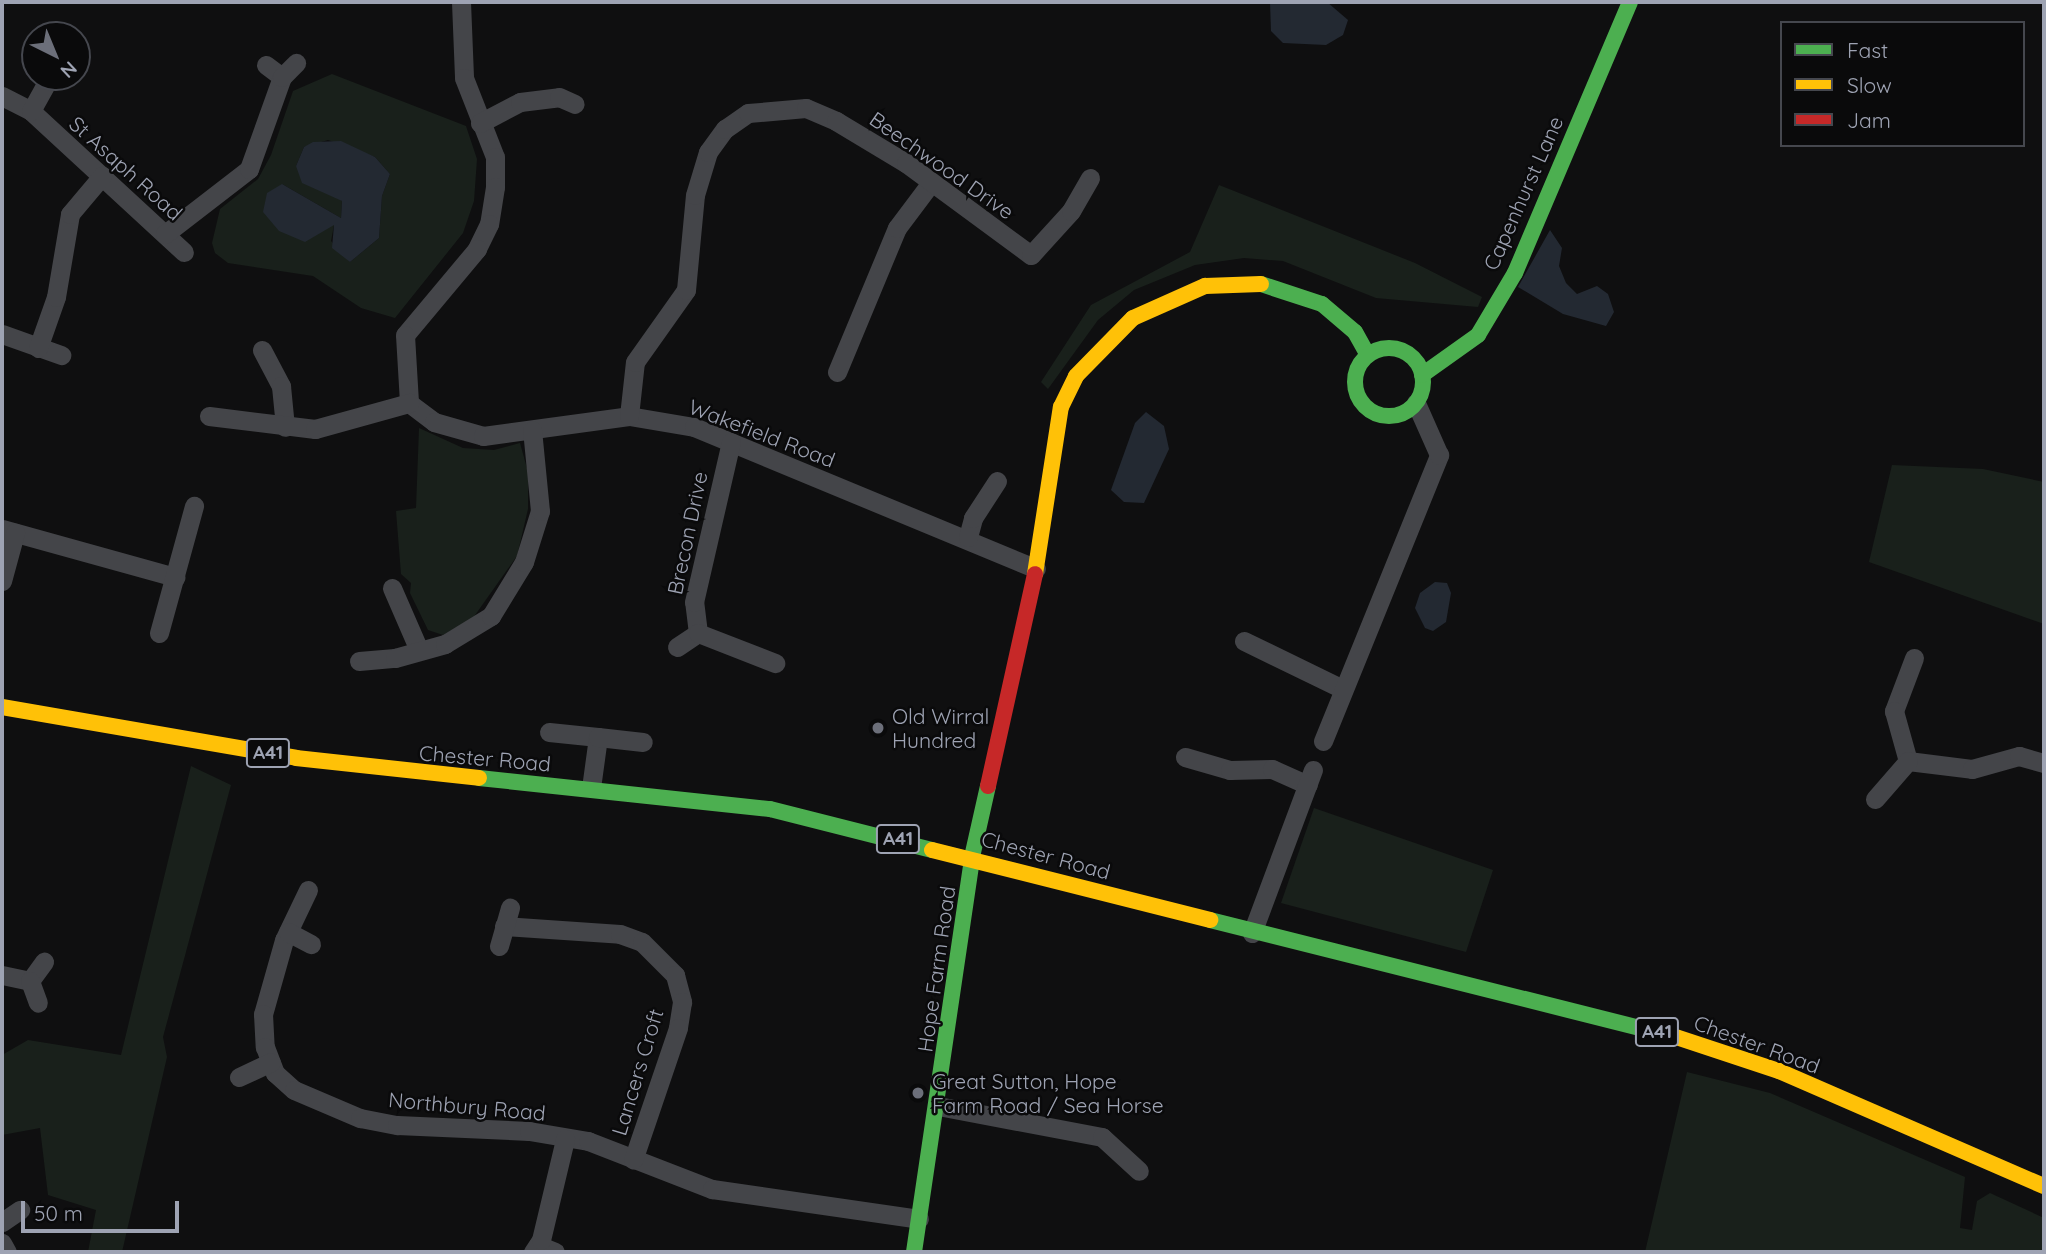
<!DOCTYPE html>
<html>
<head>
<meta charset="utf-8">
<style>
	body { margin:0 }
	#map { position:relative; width:2046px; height:1254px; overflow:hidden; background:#0f0f10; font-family:Quicksand,sans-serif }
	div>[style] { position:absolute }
	.green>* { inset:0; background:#19201b }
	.water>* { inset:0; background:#232932 }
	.street>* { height:19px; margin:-9.5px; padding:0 9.5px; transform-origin:9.5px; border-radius:9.5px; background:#444549 }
	.fast>* { height:16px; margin:-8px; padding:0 8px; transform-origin:8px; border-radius:8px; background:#4caf50 }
	.fast>.ring { margin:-8px; padding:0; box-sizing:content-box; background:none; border:16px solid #4caf50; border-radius:50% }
	.slow>* { height:16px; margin:-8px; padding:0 8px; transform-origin:8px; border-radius:8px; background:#ffc107 }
	.jam>* { height:16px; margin:-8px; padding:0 8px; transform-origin:8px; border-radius:8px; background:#c62828 }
	.dots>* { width:19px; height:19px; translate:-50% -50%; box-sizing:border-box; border:4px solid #0a0a0b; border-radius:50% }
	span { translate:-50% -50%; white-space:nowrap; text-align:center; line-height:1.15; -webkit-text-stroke:5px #0a0a0b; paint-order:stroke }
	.shield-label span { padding:2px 5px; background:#0a0a0b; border:2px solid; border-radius:5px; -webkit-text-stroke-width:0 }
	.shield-label { font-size:19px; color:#9ea3b3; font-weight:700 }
	.street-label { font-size:21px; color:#9ea3b3 }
	.poi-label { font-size:21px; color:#9ea3b3 }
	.left { translate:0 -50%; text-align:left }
	.frame { position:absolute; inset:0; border:4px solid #9ea3b3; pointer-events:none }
	.legend { position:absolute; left:1780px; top:21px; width:245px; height:126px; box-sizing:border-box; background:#0a0a0b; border:2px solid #45474e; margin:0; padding:9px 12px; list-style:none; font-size:21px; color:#9ea3b3 }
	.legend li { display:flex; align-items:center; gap:14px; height:35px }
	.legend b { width:35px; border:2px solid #45474e }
	.north { position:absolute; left:21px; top:21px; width:70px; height:70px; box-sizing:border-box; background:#0a0a0b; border:2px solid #45474e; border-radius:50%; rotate:137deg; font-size:19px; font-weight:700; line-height:28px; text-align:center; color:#9ea3b3 }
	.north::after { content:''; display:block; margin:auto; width:24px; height:32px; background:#6c6f7a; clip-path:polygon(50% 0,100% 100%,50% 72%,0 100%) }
	.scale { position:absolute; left:21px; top:1201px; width:158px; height:32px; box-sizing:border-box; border:4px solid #9ea3b3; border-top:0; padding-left:9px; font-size:21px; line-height:24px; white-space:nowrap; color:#9ea3b3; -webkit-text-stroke:5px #0a0a0b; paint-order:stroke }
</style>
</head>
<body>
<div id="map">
	<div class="green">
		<div style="clip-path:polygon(evenodd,332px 74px,466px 126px,477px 159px,474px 201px,463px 233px,395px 318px,361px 308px,313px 276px,228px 263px,215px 253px,212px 243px,220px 209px,258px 179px,271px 155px,293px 91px,332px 74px,328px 140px,375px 157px,390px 174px,382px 196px,379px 238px,350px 262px,331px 241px,334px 225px,282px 184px,341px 218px,342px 201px,296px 166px,304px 147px,328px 140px)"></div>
		<div style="clip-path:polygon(1219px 185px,1415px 263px,1482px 297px,1478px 307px,1376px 298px,1283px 261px,1244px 258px,1195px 265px,1134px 290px,1098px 320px,1048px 389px,1041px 382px,1091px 305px,1190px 252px)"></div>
		<div style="clip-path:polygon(419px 428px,463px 448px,494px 450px,520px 443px,528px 472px,528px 509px,517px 556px,473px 618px,443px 635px,428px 630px,410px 593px,411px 583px,401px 574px,396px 511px,416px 508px)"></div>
		<div style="clip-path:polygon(1892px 465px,1983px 469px,2044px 482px,2044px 624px,1869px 562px)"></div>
		<div style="clip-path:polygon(191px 766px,231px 785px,163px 1037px,167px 1057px,122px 1252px,88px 1252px,96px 1210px,48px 1195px,40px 1128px,2px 1135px,2px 1055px,28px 1040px,121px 1055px)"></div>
		<div style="clip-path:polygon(1314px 808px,1493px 870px,1466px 952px,1281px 903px)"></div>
		<div style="clip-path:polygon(1687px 1072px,1770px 1093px,1965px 1177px,1960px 1228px,1972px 1230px,1977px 1201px,1990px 1193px,2044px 1218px,2044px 1252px,1645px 1252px)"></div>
	</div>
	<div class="water">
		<div style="clip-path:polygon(1270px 2px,1327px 2px,1348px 20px,1343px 35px,1326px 45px,1283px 43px,1271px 31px)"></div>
		<div style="clip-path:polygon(341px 141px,375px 157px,390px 174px,382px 196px,379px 238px,350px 262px,332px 248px,334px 225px,305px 242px,279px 231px,263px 212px,267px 193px,282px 184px,341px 218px,342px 201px,302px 183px,296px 166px,304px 147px,313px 142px)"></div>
		<div style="clip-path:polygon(1550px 230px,1562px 248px,1559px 266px,1566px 283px,1577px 294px,1597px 286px,1608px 294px,1614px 312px,1606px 326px,1563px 314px,1518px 287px)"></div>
		<div style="clip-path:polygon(1146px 412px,1164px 426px,1169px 449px,1144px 503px,1124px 502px,1111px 490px,1135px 423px)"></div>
		<div style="clip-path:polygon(1435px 582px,1447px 583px,1451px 593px,1446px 622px,1433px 631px,1425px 628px,1415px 608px,1420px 593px)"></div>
	</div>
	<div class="street">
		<div style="left:461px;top:2px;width:76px;rotate:87.7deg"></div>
		<div style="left:464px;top:78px;width:85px;rotate:68.6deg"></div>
		<div style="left:495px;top:157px;width:30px;rotate:90deg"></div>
		<div style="left:495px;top:187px;width:37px;rotate:99deg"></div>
		<div style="left:489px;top:224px;width:28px;rotate:116deg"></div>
		<div style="left:477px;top:249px;width:112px;rotate:129.9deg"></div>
		<div style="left:405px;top:335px;width:68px;rotate:86.6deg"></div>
		<div style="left:409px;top:403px;width:31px;rotate:37deg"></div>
		<div style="left:434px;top:422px;width:51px;rotate:15.9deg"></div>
		<div style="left:483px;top:436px;width:147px;rotate:-7.8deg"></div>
		<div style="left:629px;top:416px;width:66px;rotate:9.6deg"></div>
		<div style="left:694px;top:427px;width:370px;rotate:22.5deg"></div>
		<div style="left:266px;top:65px;width:20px;rotate:37deg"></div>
		<div style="left:2px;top:96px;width:33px;rotate:27deg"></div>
		<div style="left:31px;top:111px;width:208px;rotate:42.7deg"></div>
		<div style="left:31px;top:111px;width:39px;rotate:-61deg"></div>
		<div style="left:480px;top:123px;width:45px;rotate:-27.7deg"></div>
		<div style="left:520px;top:102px;width:39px;rotate:-7deg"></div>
		<div style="left:559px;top:97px;width:17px;rotate:24deg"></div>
		<div style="left:165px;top:234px;width:106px;rotate:-37.7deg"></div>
		<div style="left:249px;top:169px;width:98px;rotate:-70.3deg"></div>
		<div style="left:282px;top:77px;width:20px;rotate:-45deg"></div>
		<div style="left:2px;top:334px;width:63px;rotate:19.6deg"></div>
		<div style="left:38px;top:348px;width:54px;rotate:-70.6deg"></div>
		<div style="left:56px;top:297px;width:84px;rotate:-80.4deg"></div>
		<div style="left:70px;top:214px;width:50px;rotate:-49.9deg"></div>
		<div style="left:262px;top:350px;width:41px;rotate:62.2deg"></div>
		<div style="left:281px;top:386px;width:41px;rotate:84.4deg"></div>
		<div style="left:837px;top:372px;width:156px;rotate:-67.4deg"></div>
		<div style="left:897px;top:228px;width:55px;rotate:-53.1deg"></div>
		<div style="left:209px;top:416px;width:107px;rotate:7deg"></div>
		<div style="left:315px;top:429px;width:98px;rotate:-15.5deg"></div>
		<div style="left:629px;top:416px;width:54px;rotate:-83.7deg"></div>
		<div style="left:635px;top:362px;width:88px;rotate:-54.7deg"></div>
		<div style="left:686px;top:290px;width:95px;rotate:-84.6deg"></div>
		<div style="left:695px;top:195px;width:45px;rotate:-73.2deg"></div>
		<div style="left:708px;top:152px;width:29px;rotate:-54deg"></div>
		<div style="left:725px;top:129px;width:28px;rotate:-35deg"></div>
		<div style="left:748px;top:113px;width:58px;rotate:-4.9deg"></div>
		<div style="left:806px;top:108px;width:33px;rotate:23deg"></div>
		<div style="left:836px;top:121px;width:82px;rotate:31deg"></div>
		<div style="left:906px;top:163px;width:155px;rotate:36.4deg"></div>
		<div style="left:1031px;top:255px;width:59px;rotate:-47.7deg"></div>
		<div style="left:1071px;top:211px;width:38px;rotate:-60deg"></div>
		<div style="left:2px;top:529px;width:180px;rotate:15.5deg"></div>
		<div style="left:968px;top:537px;width:20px;rotate:-75deg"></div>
		<div style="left:973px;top:518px;width:44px;rotate:-57deg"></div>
		<div style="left:2px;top:581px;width:50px;rotate:-74.8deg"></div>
		<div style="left:392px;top:588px;width:68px;rotate:66.5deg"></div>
		<div style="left:159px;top:633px;width:132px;rotate:-74.6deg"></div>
		<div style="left:698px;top:633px;width:31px;rotate:-97deg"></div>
		<div style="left:694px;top:602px;width:164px;rotate:-77deg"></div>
		<div style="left:1244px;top:641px;width:108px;rotate:25.9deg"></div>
		<div style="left:677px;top:647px;width:25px;rotate:-34deg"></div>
		<div style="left:698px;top:633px;width:83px;rotate:21.3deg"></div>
		<div style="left:1914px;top:658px;width:57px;rotate:110.7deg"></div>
		<div style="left:1894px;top:711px;width:52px;rotate:74.4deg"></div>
		<div style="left:1908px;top:761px;width:64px;rotate:7.1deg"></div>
		<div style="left:1972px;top:769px;width:49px;rotate:-15.5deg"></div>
		<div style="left:2019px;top:756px;width:26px;rotate:16deg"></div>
		<div style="left:359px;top:661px;width:36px;rotate:-5deg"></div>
		<div style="left:395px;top:658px;width:52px;rotate:-15.6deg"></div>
		<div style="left:445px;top:644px;width:54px;rotate:-31.3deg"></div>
		<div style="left:491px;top:616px;width:63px;rotate:-58.6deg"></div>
		<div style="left:524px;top:562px;width:53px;rotate:-72.6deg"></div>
		<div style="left:540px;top:511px;width:81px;rotate:-95.6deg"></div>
		<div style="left:549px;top:732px;width:49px;rotate:5.8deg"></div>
		<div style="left:598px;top:737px;width:51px;rotate:97.8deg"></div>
		<div style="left:598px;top:737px;width:45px;rotate:6.3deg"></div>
		<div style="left:1323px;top:741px;width:309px;rotate:-67.9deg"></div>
		<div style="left:1439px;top:455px;width:57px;rotate:-113.9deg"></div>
		<div style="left:1185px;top:757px;width:47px;rotate:16.1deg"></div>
		<div style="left:1230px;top:770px;width:42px;rotate:-1.4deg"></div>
		<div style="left:1272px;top:769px;width:39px;rotate:24deg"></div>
		<div style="left:1875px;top:799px;width:50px;rotate:-49deg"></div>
		<div style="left:308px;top:890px;width:55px;rotate:115.6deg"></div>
		<div style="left:284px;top:940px;width:77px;rotate:105.8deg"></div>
		<div style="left:263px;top:1014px;width:33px;rotate:87deg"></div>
		<div style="left:265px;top:1047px;width:28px;rotate:69deg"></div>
		<div style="left:275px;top:1073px;width:25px;rotate:42deg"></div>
		<div style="left:294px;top:1090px;width:72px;rotate:23deg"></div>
		<div style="left:360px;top:1118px;width:38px;rotate:11deg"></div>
		<div style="left:397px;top:1125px;width:132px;rotate:2.6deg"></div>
		<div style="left:529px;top:1131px;width:60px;rotate:9.6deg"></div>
		<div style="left:588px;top:1141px;width:133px;rotate:21.2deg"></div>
		<div style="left:712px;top:1189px;width:209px;rotate:8.2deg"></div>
		<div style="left:504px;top:926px;width:116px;rotate:3.9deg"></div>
		<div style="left:620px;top:934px;width:23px;rotate:20deg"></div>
		<div style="left:642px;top:942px;width:47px;rotate:45deg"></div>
		<div style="left:675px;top:975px;width:28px;rotate:75deg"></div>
		<div style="left:682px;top:1002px;width:26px;rotate:99deg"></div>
		<div style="left:678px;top:1028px;width:139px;rotate:108.8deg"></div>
		<div style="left:288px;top:932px;width:26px;rotate:28deg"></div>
		<div style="left:1252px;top:933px;width:174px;rotate:-69.5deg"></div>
		<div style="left:499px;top:946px;width:40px;rotate:-74deg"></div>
		<div style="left:2px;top:975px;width:29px;rotate:12deg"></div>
		<div style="left:30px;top:981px;width:24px;rotate:-54deg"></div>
		<div style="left:30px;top:981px;width:23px;rotate:70deg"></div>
		<div style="left:239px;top:1077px;width:35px;rotate:-25deg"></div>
		<div style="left:938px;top:1106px;width:167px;rotate:10.7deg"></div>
		<div style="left:1102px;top:1137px;width:50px;rotate:42.6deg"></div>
		<div style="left:2px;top:1222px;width:22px;rotate:-34deg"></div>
		<div style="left:2px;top:1243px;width:10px;rotate:61deg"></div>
		<div style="left:538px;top:1245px;width:18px;rotate:22deg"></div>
		<div style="left:533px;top:1252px;width:14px;rotate:-56deg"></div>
		<div style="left:541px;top:1240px;width:104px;rotate:-76.6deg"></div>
	</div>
	<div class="fast">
		<div style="left:1261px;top:284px;width:64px;rotate:18.2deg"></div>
		<div style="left:1322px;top:304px;width:43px;rotate:40.3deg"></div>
		<div style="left:1355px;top:332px;width:26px;rotate:61deg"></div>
		<div class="ring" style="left:1355px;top:348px;width:52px;height:52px"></div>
		<div style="left:1422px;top:375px;width:69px;rotate:-35.5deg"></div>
		<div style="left:1478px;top:335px;width:72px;rotate:-59.2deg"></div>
		<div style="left:1515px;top:273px;width:294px;rotate:-67deg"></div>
		<div style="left:479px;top:778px;width:293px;rotate:6.1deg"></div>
		<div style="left:770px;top:809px;width:167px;rotate:14.2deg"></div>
		<div style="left:1210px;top:920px;width:480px;rotate:14.1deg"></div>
		<div style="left:914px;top:1252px;width:399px;rotate:-81.6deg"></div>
		<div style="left:972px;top:857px;width:73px;rotate:-77.3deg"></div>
	</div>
	<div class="slow">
		<div style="left:1035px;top:574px;width:169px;rotate:-81.2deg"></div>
		<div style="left:1061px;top:407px;width:34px;rotate:-64deg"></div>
		<div style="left:1076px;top:376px;width:81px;rotate:-45.5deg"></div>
		<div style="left:1133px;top:318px;width:79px;rotate:-24deg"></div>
		<div style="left:1205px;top:286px;width:56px;rotate:-2deg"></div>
		<div style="left:2px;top:707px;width:298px;rotate:9.8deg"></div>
		<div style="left:296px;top:758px;width:184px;rotate:6.2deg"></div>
		<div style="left:932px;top:850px;width:287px;rotate:14.1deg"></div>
		<div style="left:1676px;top:1037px;width:108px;rotate:18.3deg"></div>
		<div style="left:1779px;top:1071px;width:289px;rotate:23.5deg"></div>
	</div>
	<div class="jam">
		<div style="left:988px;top:786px;width:217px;rotate:-77.5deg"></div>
	</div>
	<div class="dots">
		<div style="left:878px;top:728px;background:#6c6f7a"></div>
		<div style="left:918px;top:1093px;background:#6c6f7a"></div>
	</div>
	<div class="shield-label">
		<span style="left:268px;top:753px">A41</span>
		<span style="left:898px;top:839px">A41</span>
		<span style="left:1657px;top:1032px">A41</span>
	</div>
	<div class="street-label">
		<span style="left:942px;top:165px;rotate:35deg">Beechwood Drive</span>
		<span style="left:126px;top:168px;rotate:42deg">St Asaph Road</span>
		<span style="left:1523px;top:193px;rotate:-66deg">Capenhurst Lane</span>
		<span style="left:762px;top:433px;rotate:21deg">Wakefield Road</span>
		<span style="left:687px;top:533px;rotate:-78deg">Brecon Drive</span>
		<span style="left:485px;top:758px;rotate:5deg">Chester Road</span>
		<span style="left:1046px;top:855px;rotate:15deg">Chester Road</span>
		<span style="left:936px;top:969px;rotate:-82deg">Hope Farm Road</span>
		<span style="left:1757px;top:1044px;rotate:20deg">Chester Road</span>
		<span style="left:637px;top:1072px;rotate:-73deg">Lancers Croft</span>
		<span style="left:467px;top:1106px;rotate:5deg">Northbury Road</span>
	</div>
	<div class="poi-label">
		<span class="left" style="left:892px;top:728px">Old Wirral<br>Hundred</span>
		<span class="left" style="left:932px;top:1093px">Great Sutton, Hope<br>Farm Road / Sea Horse</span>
	</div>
	<div class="frame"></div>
	<ul class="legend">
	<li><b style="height:9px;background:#4caf50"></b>Fast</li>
	<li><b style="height:9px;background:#ffc107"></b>Slow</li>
	<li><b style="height:9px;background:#c62828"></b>Jam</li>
	</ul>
	<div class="north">N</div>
	<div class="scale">50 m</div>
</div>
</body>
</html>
